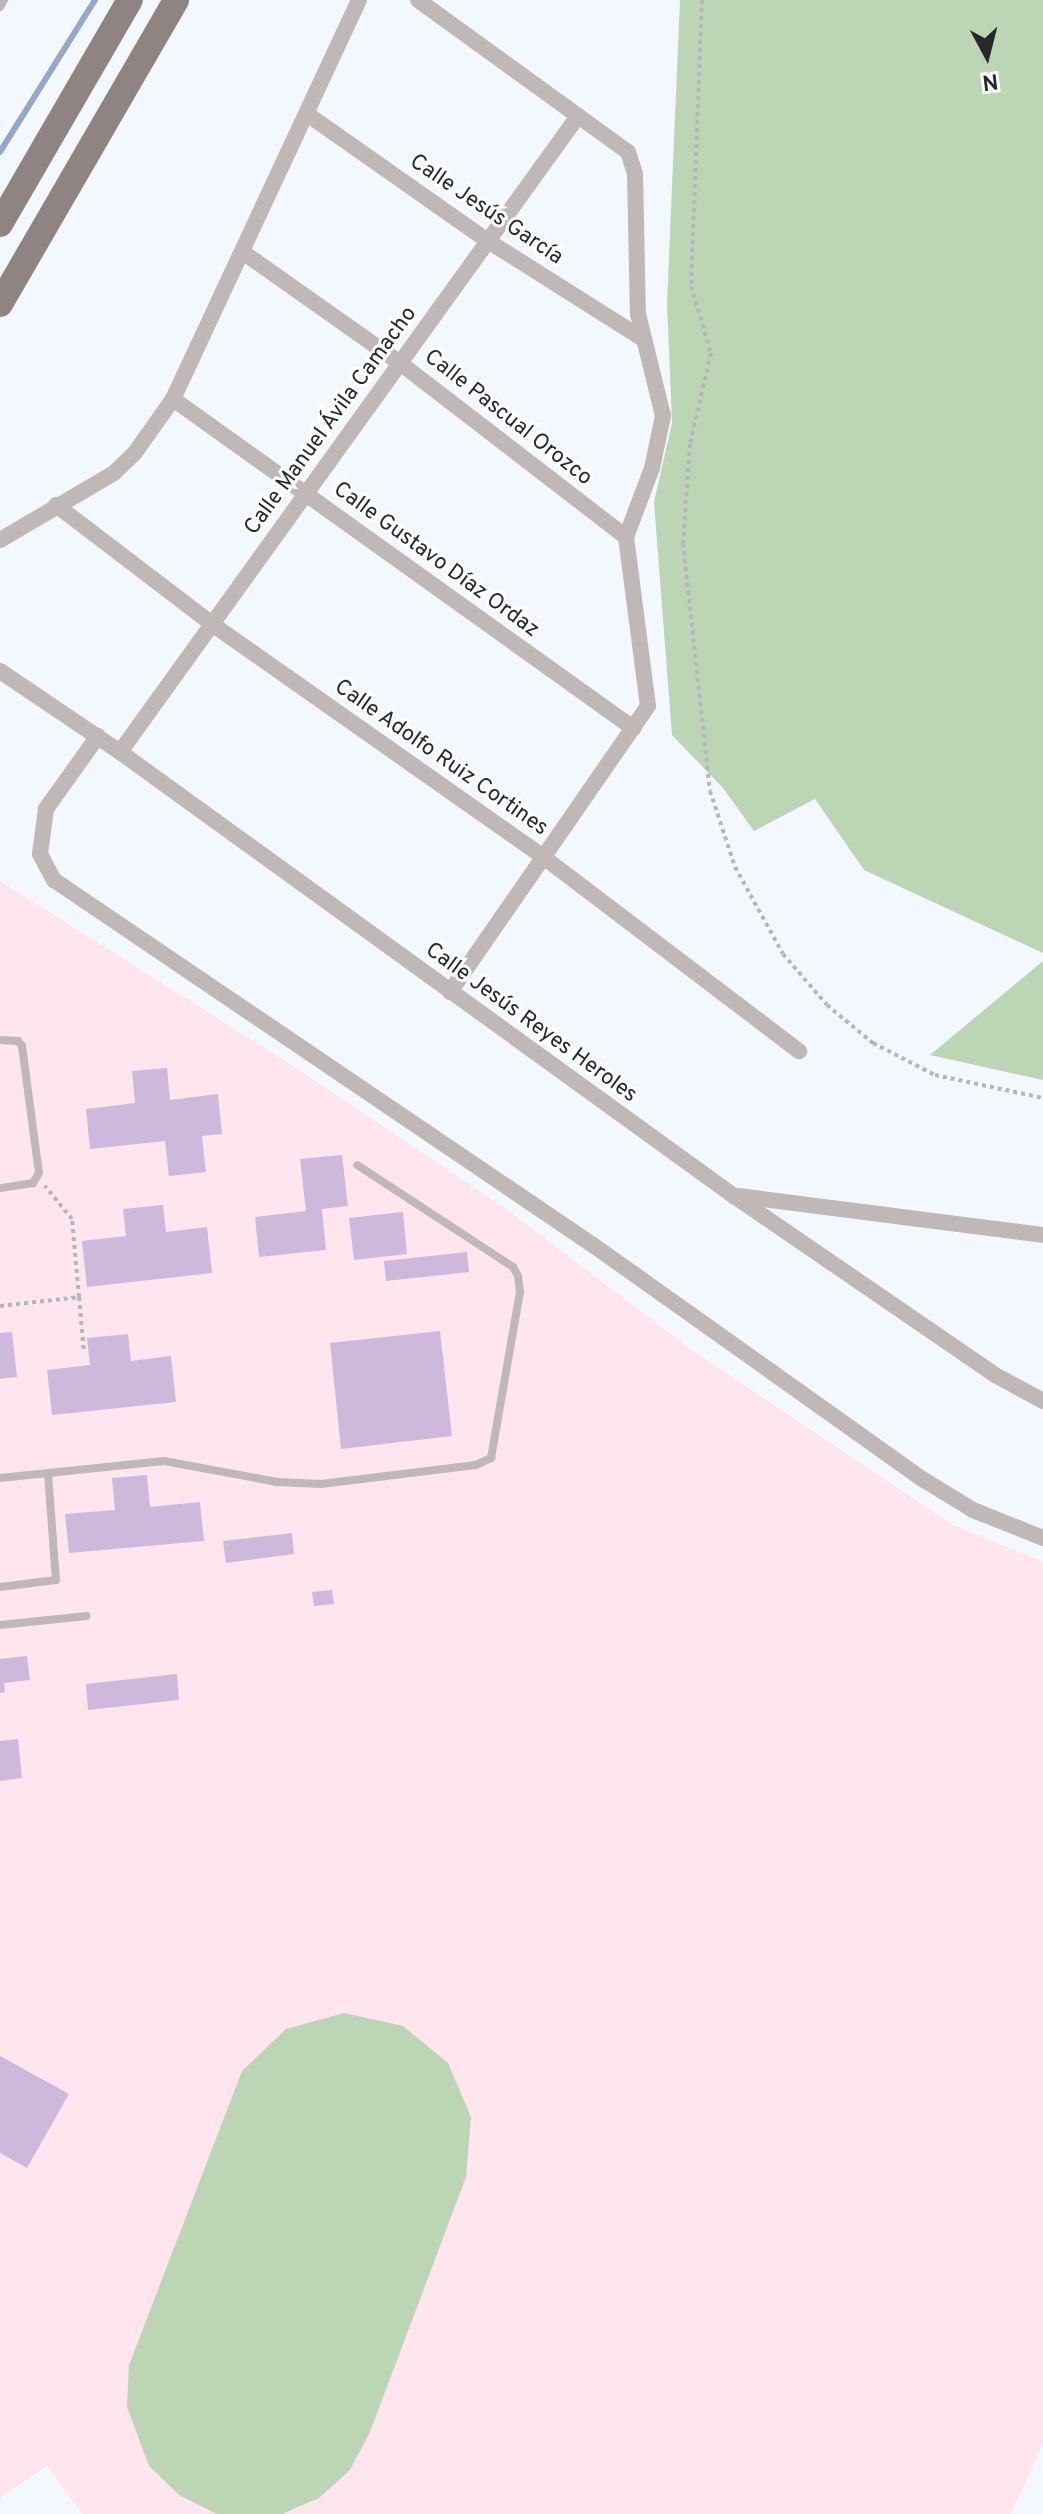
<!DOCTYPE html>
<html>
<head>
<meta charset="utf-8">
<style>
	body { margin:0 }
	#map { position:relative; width:1043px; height:2514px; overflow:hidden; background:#f3f7fe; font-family:Overpass,sans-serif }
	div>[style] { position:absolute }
	.education>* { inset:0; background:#ffe5ed }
	.green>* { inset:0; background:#bbd5b5 }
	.stream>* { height:6px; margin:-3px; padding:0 3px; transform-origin:3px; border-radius:3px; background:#96a8ca }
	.building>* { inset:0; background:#ceb9dc }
	.path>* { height:4px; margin-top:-2px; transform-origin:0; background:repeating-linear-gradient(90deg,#b3b7bd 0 4px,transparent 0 8px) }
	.lane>* { height:8px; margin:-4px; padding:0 4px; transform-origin:4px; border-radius:4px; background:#bfb8b7 }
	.street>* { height:16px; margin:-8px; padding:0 8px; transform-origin:8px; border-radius:8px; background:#bfb8b7 }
	.primary>* { height:26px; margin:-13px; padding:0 13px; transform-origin:13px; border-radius:13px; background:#8f8482 }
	span { translate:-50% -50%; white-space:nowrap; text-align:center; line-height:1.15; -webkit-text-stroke:6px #fff; paint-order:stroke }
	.street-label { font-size:22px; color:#25282c }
	.north { position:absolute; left:947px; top:16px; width:80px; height:80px; -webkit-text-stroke:6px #fff; paint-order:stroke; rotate:173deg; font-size:22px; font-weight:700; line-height:32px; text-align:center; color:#25282c }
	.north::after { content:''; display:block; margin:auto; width:28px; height:36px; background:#25282c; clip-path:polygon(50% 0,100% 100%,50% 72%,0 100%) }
</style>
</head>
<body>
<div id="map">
	<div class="education">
		<div style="clip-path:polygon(0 881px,293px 1066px,510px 1212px,689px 1348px,951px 1524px,1043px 1562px,1043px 2444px,1011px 2514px,82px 2514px,47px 2466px,0 2498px)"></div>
	</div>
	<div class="green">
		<div style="clip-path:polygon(680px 0,1043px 0,1043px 953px,864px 870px,815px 799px,754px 831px,723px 788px,672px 735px,654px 502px,672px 423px,667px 303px)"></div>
		<div style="clip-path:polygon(1043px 961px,1043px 1080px,930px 1055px)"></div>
		<div style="clip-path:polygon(344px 2013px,403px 2026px,448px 2063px,471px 2117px,466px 2177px,370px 2432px,350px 2470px,319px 2498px,282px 2514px,217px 2514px,179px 2495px,149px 2466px,127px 2407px,129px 2365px,242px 2071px,286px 2029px)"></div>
	</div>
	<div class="stream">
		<div style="left:0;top:152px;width:179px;rotate:-58deg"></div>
	</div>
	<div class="building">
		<div style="clip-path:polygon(167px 1068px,170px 1100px,218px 1094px,222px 1134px,202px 1136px,206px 1172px,169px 1176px,165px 1141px,90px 1149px,86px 1109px,135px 1103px,132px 1071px)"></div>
		<div style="clip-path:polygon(342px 1155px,348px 1206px,322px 1209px,326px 1250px,259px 1257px,255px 1217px,306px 1211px,300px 1159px)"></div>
		<div style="clip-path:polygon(163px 1205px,166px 1232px,207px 1227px,212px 1273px,87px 1287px,82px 1241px,126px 1236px,123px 1209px)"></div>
		<div style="clip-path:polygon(403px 1212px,407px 1254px,354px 1260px,349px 1218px)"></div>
		<div style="clip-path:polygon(467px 1252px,469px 1272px,386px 1281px,384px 1261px)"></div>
		<div style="clip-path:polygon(440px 1331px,452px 1436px,341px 1449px,330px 1343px)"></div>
		<div style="clip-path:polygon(12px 1332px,17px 1377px,0 1379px,0 1333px)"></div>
		<div style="clip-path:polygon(128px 1334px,131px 1361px,171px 1356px,176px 1402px,52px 1415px,47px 1370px,90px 1365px,87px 1338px)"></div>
		<div style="clip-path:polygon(147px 1475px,150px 1507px,200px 1502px,204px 1541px,69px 1553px,65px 1514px,115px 1510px,112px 1478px)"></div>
		<div style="clip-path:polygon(292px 1533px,294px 1554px,226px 1563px,223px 1541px)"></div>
		<div style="clip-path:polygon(332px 1590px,334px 1604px,314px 1606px,312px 1592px)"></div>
		<div style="clip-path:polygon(27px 1656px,30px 1680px,4px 1683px,5px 1692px,0 1693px,0 1659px)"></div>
		<div style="clip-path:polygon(177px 1674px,179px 1700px,88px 1710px,86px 1684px)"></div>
		<div style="clip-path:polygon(18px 1739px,22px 1778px,0 1781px,0 1741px)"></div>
		<div style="clip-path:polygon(0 2056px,69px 2094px,27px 2168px,0 2153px)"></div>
	</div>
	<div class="path">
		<div style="left:702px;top:0;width:286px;rotate:92.2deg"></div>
		<div style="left:691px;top:286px;width:70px;rotate:73.4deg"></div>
		<div style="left:711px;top:353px;width:93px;rotate:103deg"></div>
		<div style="left:690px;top:444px;width:99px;rotate:94deg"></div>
		<div style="left:683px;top:543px;width:249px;rotate:83.8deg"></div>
		<div style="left:710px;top:791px;width:80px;rotate:71.8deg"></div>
		<div style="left:735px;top:867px;width:99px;rotate:61.1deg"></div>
		<div style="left:783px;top:954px;width:67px;rotate:49.2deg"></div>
		<div style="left:827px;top:1005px;width:60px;rotate:39.6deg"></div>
		<div style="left:873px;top:1043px;width:70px;rotate:27.3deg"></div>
		<div style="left:935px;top:1075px;width:110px;rotate:12deg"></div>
		<div style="left:79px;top:1297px;width:56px;rotate:84.9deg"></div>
		<div style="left:0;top:1306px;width:80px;rotate:-6.5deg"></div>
		<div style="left:79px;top:1297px;width:78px;rotate:-95.1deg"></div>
		<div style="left:72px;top:1219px;width:43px;rotate:-129.3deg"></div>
	</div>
	<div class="lane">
		<div style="left:0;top:7px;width:8px;rotate:-60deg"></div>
		<div style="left:0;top:1040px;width:18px;rotate:3deg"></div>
		<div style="left:18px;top:1041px;width:6px;rotate:51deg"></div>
		<div style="left:22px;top:1046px;width:128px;rotate:82.4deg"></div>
		<div style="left:39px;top:1173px;width:12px;rotate:121deg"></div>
		<div style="left:33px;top:1183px;width:33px;rotate:171deg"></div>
		<div style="left:0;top:1478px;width:165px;rotate:-5.9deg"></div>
		<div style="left:164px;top:1461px;width:115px;rotate:10.5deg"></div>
		<div style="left:277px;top:1482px;width:44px;rotate:2.6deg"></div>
		<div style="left:321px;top:1484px;width:156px;rotate:-7deg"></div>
		<div style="left:476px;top:1465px;width:17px;rotate:-25deg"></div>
		<div style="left:491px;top:1458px;width:169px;rotate:-80.1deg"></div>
		<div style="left:520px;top:1292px;width:16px;rotate:-97deg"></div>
		<div style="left:518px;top:1276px;width:10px;rotate:-119deg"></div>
		<div style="left:513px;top:1267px;width:186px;rotate:-146.8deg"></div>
		<div style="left:0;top:1587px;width:56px;rotate:-7.1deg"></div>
		<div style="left:56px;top:1580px;width:107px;rotate:-94.3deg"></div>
		<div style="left:0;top:1625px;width:87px;rotate:-5.9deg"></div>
	</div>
	<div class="street">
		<div style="left:418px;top:0;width:259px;rotate:35.9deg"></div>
		<div style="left:628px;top:152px;width:23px;rotate:72deg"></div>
		<div style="left:635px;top:174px;width:140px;rotate:88.8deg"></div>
		<div style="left:638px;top:314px;width:105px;rotate:76.2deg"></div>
		<div style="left:663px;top:416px;width:53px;rotate:101.9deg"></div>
		<div style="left:652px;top:468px;width:74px;rotate:110.6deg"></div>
		<div style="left:626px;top:537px;width:170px;rotate:82.6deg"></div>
		<div style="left:648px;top:706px;width:348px;rotate:124.7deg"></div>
		<div style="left:307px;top:114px;width:221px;rotate:35.1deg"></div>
		<div style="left:488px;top:241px;width:183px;rotate:32.3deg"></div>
		<div style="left:244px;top:253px;width:191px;rotate:35.2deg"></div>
		<div style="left:400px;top:363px;width:285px;rotate:37.6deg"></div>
		<div style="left:173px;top:399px;width:566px;rotate:35.57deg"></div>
		<div style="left:56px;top:505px;width:196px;rotate:37.3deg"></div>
		<div style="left:212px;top:624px;width:403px;rotate:35.1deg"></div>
		<div style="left:542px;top:856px;width:323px;rotate:37.2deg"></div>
		<div style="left:0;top:540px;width:132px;rotate:-30.4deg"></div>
		<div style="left:114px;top:473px;width:28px;rotate:-44deg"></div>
		<div style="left:134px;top:454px;width:67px;rotate:-54.7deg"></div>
		<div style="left:173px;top:399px;width:440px;rotate:-65deg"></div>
		<div style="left:0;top:671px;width:145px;rotate:34deg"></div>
		<div style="left:120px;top:752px;width:758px;rotate:35.87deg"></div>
		<div style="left:734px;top:1196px;width:316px;rotate:34.4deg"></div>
		<div style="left:995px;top:1375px;width:55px;rotate:28.4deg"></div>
		<div style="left:98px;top:736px;width:90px;rotate:125.5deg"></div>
		<div style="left:46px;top:809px;width:45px;rotate:97.6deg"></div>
		<div style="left:40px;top:854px;width:30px;rotate:62deg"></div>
		<div style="left:54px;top:880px;width:651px;rotate:34.11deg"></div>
		<div style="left:593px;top:1245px;width:406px;rotate:35.4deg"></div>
		<div style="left:924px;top:1480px;width:57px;rotate:31.5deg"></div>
		<div style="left:973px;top:1510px;width:75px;rotate:21.8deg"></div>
		<div style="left:120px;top:752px;width:784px;rotate:-54.24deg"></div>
		<div style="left:739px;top:1196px;width:306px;rotate:7.3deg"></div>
	</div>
	<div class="primary">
		<div style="left:0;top:224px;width:259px;rotate:-59.9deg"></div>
		<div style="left:0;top:304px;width:351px;rotate:-59.9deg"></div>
	</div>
	<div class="street-label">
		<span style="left:486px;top:210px;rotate:34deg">Calle Jesús García</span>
		<span style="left:508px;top:418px;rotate:38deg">Calle Pascual Orozco</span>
		<span style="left:331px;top:421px;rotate:-54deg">Calle Manuel Ávila Camacho</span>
		<span style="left:436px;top:560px;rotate:36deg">Calle Gustavo Díaz Ordaz</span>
		<span style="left:441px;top:758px;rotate:35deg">Calle Adolfo Ruiz Cortines</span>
		<span style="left:531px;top:1023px;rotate:36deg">Calle Jesús Reyes Heroles</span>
	</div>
	<div class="north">N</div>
</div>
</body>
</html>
